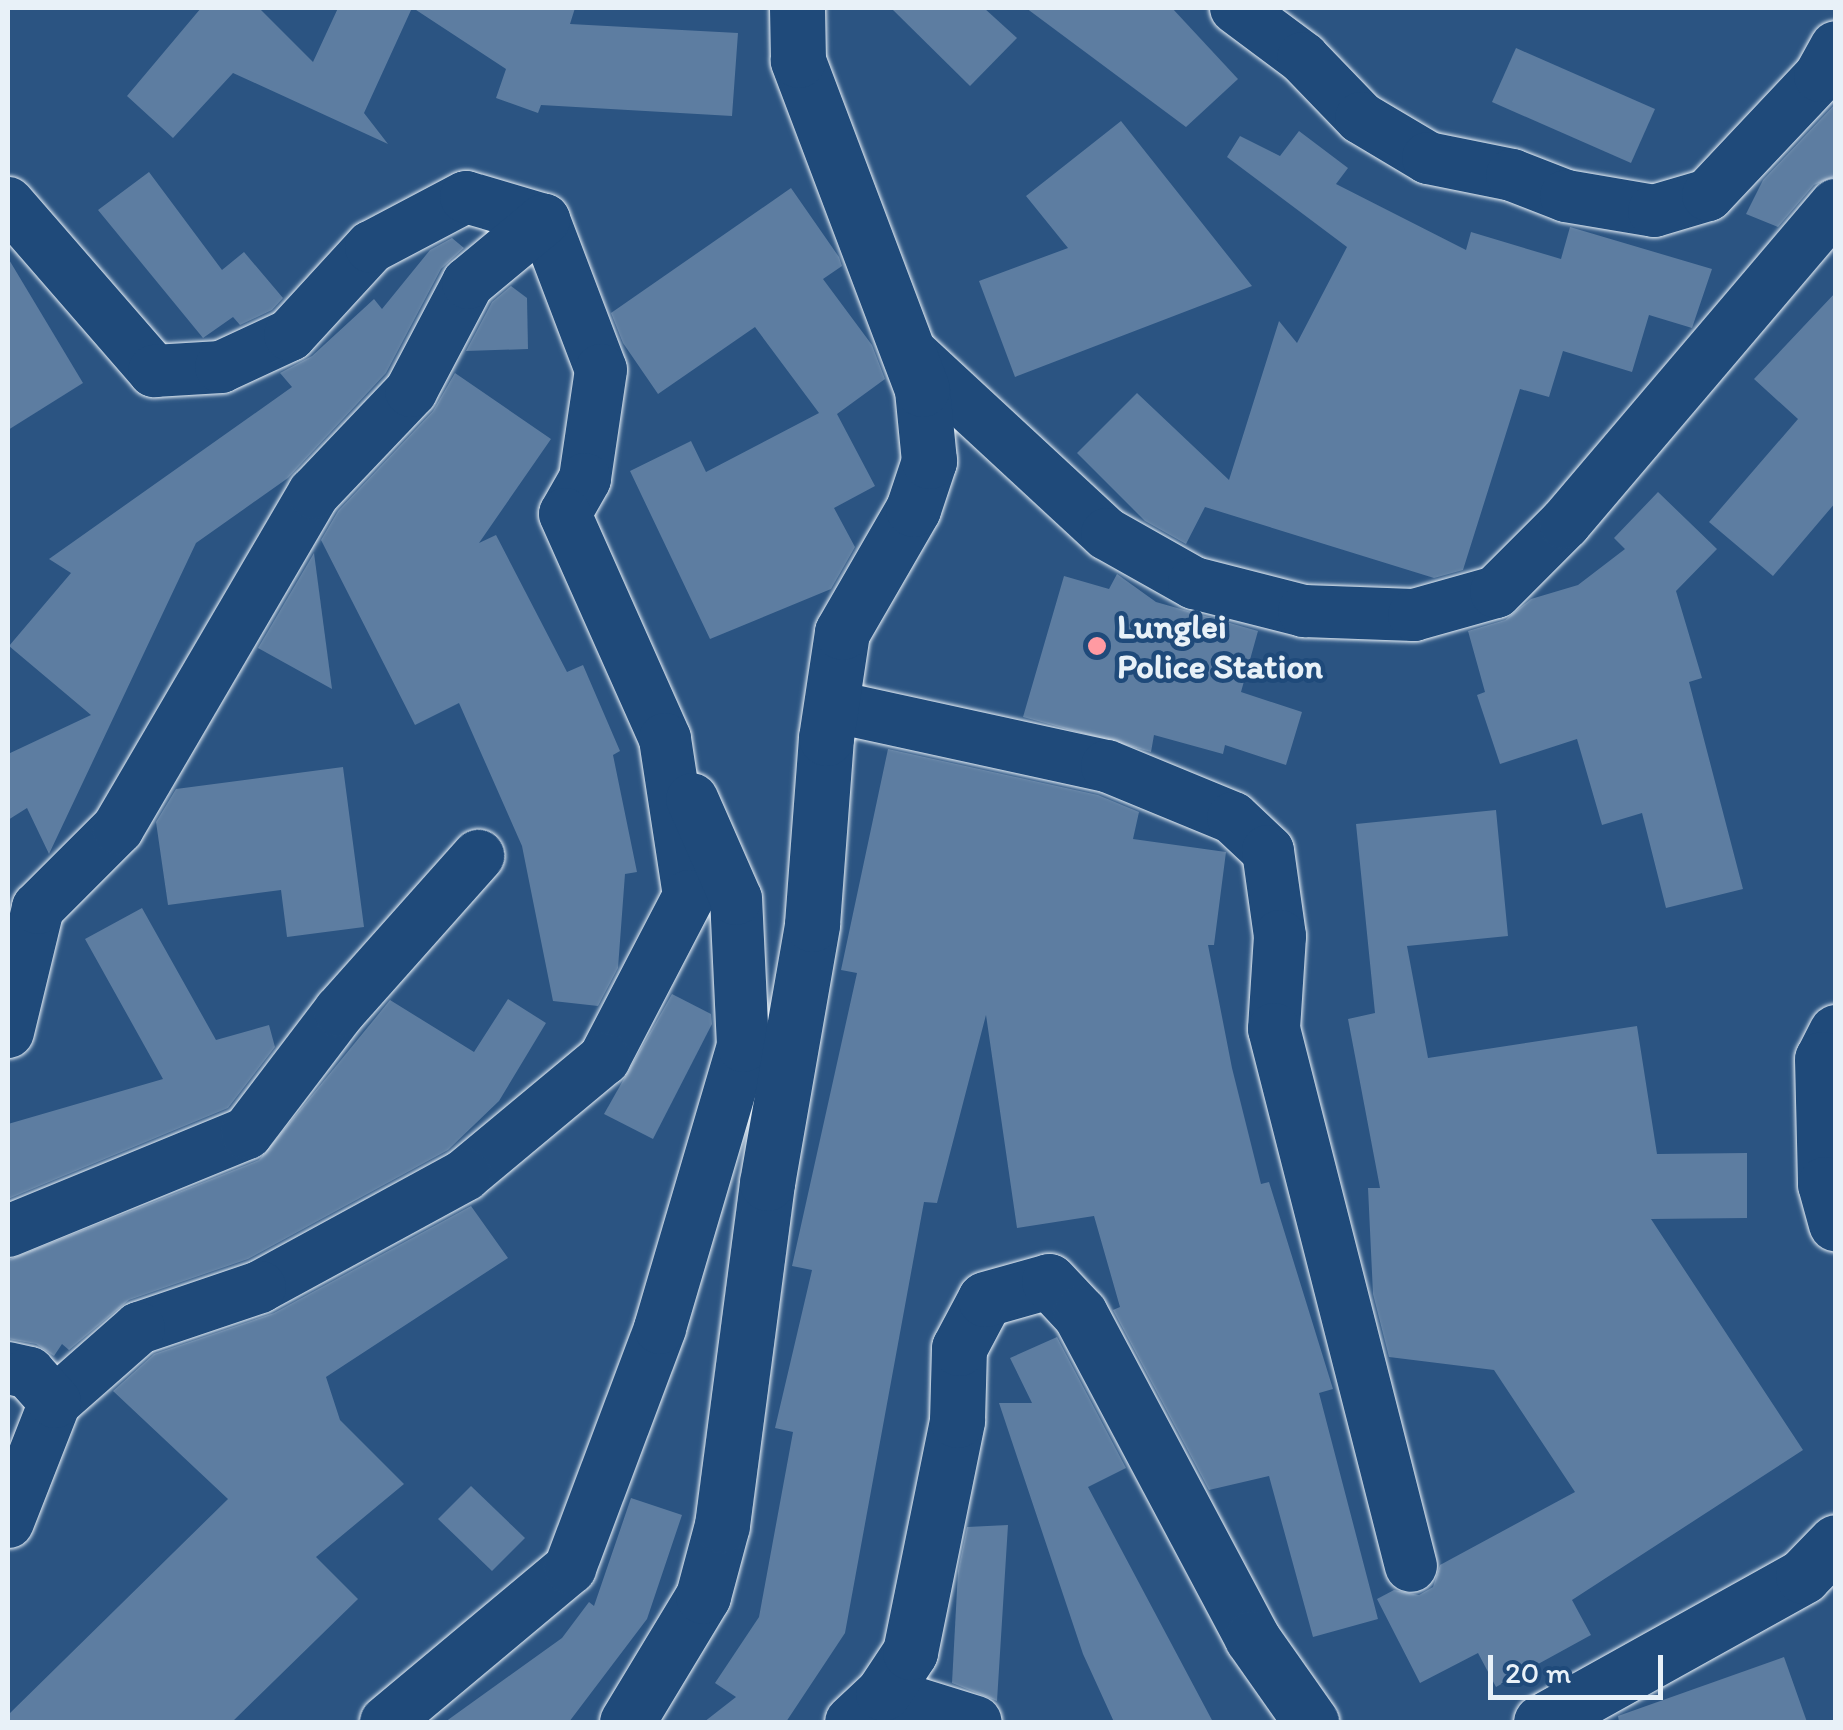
<!DOCTYPE html>
<html>
<head>
<meta charset="utf-8">
<style>
	body { margin:0 }
	#map { position:relative; width:1843px; height:1730px; overflow:hidden; background:#2b5482; font-family:Itim,sans-serif }
	div>[style] { position:absolute }
	.building>* { inset:0; background:#5d7da1 }
	.roads { filter:drop-shadow(0 0 2px #e8f1f8) drop-shadow(0 0 2px #e8f1f8) }
	.street>* { height:52px; margin:-26px; padding:0 26px; transform-origin:26px; border-radius:26px; background:#1f4a7a }
	.secondary>* { height:55px; margin:-27.5px; padding:0 27.5px; transform-origin:27.5px; border-radius:27.5px; background:#1f4a7a }
	.primary>* { height:55px; margin:-27.5px; padding:0 27.5px; transform-origin:27.5px; border-radius:27.5px; background:#1f4a7a }
	.dots>* { width:28px; height:28px; translate:-50% -50%; box-sizing:border-box; border:5px solid #1f4a7a; border-radius:50% }
	span { translate:-50% -50%; white-space:nowrap; text-align:center; line-height:1.15; -webkit-text-stroke:9px #1f4a7a; paint-order:stroke }
	.poi-label { font-size:35px; color:#e8f1f8; font-weight:700 }
	.left { translate:0 -50%; text-align:left }
	.frame { position:absolute; inset:0; border:10px solid #e8f1f8; pointer-events:none }
	.scale { position:absolute; left:1488px; top:1655px; width:175px; height:45px; box-sizing:border-box; border:5px solid #e8f1f8; border-top:0; padding-left:12px; font-size:30px; line-height:35px; white-space:nowrap; color:#e8f1f8; -webkit-text-stroke:8px #1f4a7a; paint-order:stroke }
</style>
</head>
<body>
<div id="map">
	<div class="building">
		<div style="clip-path:polygon(201px 8px,259px 8px,313px 62px,338px 8px,412px 8px,364px 113px,388px 144px,233px 73px,173px 138px,127px 96px)"></div>
		<div style="clip-path:polygon(413px 8px,575px 8px,570px 24px,738px 33px,732px 116px,541px 105px,538px 113px,496px 98px,506px 69px)"></div>
		<div style="clip-path:polygon(891px 8px,984px 8px,1017px 38px,970px 86px)"></div>
		<div style="clip-path:polygon(1026px 8px,1172px 8px,1238px 79px,1186px 127px)"></div>
		<div style="clip-path:polygon(1516px 48px,1655px 109px,1631px 163px,1492px 102px)"></div>
		<div style="clip-path:polygon(1836px 103px,1836px 176px,1814px 185px,1778px 227px,1746px 214px,1763px 180px)"></div>
		<div style="clip-path:polygon(1121px 121px,1252px 286px,1015px 377px,979px 281px,1068px 248px,1026px 196px)"></div>
		<div style="clip-path:polygon(1299px 131px,1348px 168px,1336px 184px,1466px 250px,1471px 232px,1561px 259px,1570px 227px,1712px 269px,1692px 328px,1649px 315px,1632px 372px,1563px 351px,1549px 397px,1520px 389px,1463px 570px,1434px 578px,1205px 507px,1186px 544px,1145px 521px,1077px 453px,1137px 393px,1229px 480px,1279px 321px,1297px 343px,1347px 247px,1227px 157px,1240px 136px,1280px 156px)"></div>
		<div style="clip-path:polygon(149px 172px,222px 270px,244px 252px,283px 298px,272px 310px,240px 325px,233px 317px,203px 338px,98px 210px)"></div>
		<div style="clip-path:polygon(791px 188px,839px 257px,842px 266px,823px 279px,872px 345px,885px 379px,837px 414px,875px 486px,834px 508px,855px 547px,831px 589px,710px 639px,630px 471px,691px 441px,706px 472px,819px 413px,755px 327px,658px 394px,623px 343px,611px 313px)"></div>
		<div style="clip-path:polygon(452px 238px,464px 248px,441px 269px,386px 373px,288px 478px,196px 543px,49px 854px,27px 808px,8px 820px,8px 754px,91px 715px,9px 646px,71px 573px,49px 559px,292px 387px,280px 373px,312px 356px,374px 299px,382px 309px,430px 250px)"></div>
		<div style="clip-path:polygon(8px 258px,83px 383px,8px 430px)"></div>
		<div style="clip-path:polygon(511px 286px,527px 298px,528px 349px,466px 351px,492px 302px)"></div>
		<div style="clip-path:polygon(1836px 292px,1836px 502px,1773px 576px,1709px 522px,1798px 419px,1754px 379px)"></div>
		<div style="clip-path:polygon(455px 373px,551px 439px,479px 543px,496px 535px,567px 672px,583px 665px,620px 751px,613px 755px,637px 872px,625px 874px,618px 968px,598px 1006px,553px 1001px,522px 846px,459px 703px,415px 725px,321px 540px,338px 511px,433px 411px)"></div>
		<div style="clip-path:polygon(1658px 492px,1717px 549px,1676px 591px,1702px 678px,1689px 682px,1743px 889px,1666px 908px,1642px 813px,1602px 825px,1577px 739px,1500px 764px,1477px 695px,1485px 692px,1468px 631px,1505px 620px,1531px 599px,1578px 585px,1625px 549px,1614px 538px)"></div>
		<div style="clip-path:polygon(314px 553px,332px 689px,258px 648px)"></div>
		<div style="clip-path:polygon(1117px 574px,1156px 602px,1258px 631px,1241px 692px,1302px 712px,1286px 765px,1225px 745px,1223px 754px,1154px 735px,1151px 752px,1023px 717px,1064px 576px,1109px 589px)"></div>
		<div style="clip-path:polygon(888px 749px,1098px 795px,1139px 812px,1133px 839px,1226px 852px,1214px 945px,1208px 945px,1232px 1068px,1261px 1184px,1269px 1182px,1333px 1389px,1319px 1393px,1378px 1619px,1313px 1637px,1269px 1476px,1209px 1490px,1113px 1310px,1120px 1307px,1094px 1216px,1017px 1228px,986px 1015px,937px 1203px,924px 1202px,845px 1633px,786px 1722px,704px 1722px,736px 1697px,715px 1683px,759px 1617px,793px 1432px,775px 1428px,812px 1270px,792px 1266px,857px 973px,841px 970px)"></div>
		<div style="clip-path:polygon(343px 767px,364px 927px,287px 937px,281px 890px,168px 905px,156px 822px,176px 789px)"></div>
		<div style="clip-path:polygon(1496px 810px,1508px 936px,1407px 946px,1428px 1058px,1637px 1026px,1657px 1154px,1747px 1153px,1747px 1218px,1651px 1219px,1803px 1450px,1572px 1600px,1591px 1635px,1496px 1687px,1478px 1653px,1420px 1683px,1377px 1599px,1394px 1590px,1419px 1595px,1433px 1587px,1440px 1565px,1575px 1492px,1494px 1370px,1389px 1357px,1373px 1294px,1368px 1188px,1380px 1188px,1348px 1019px,1375px 1013px,1356px 824px)"></div>
		<div style="clip-path:polygon(142px 908px,216px 1040px,269px 1025px,275px 1047px,228px 1108px,8px 1199px,8px 1124px,163px 1079px,85px 939px)"></div>
		<div style="clip-path:polygon(672px 994px,711px 1014px,712px 1024px,653px 1139px,604px 1114px)"></div>
		<div style="clip-path:polygon(508px 999px,546px 1023px,499px 1101px,448px 1150px,248px 1259px,129px 1300px,69px 1350px,62px 1344px,54px 1356px,36px 1344px,8px 1339px,8px 1260px,259px 1160px,390px 1000px,474px 1052px)"></div>
		<div style="clip-path:polygon(471px 1206px,508px 1258px,326px 1377px,340px 1420px,404px 1484px,316px 1557px,358px 1599px,232px 1722px,8px 1722px,8px 1715px,228px 1499px,113px 1391px,154px 1354px,274px 1313px)"></div>
		<div style="clip-path:polygon(1057px 1337px,1126px 1468px,1088px 1487px,1213px 1722px,1114px 1722px,1083px 1654px,999px 1403px,1032px 1403px,1010px 1358px)"></div>
		<div style="clip-path:polygon(471px 1486px,525px 1538px,492px 1571px,438px 1519px)"></div>
		<div style="clip-path:polygon(631px 1498px,682px 1515px,647px 1619px,569px 1722px,445px 1722px,562px 1638px,589px 1602px,594px 1606px)"></div>
		<div style="clip-path:polygon(1008px 1525px,997px 1701px,952px 1683px,958px 1571px,967px 1527px)"></div>
		<div style="clip-path:polygon(1784px 1657px,1807px 1722px,1619px 1722px,1618px 1716px)"></div>
	</div>
	<div class="roads">
		<div class="street">
			<div style="left:1236px;top:8px;width:84px;rotate:36.7deg"></div>
			<div style="left:1303px;top:58px;width:83px;rotate:46deg"></div>
			<div style="left:1361px;top:118px;width:78px;rotate:30.8deg"></div>
			<div style="left:1428px;top:158px;width:86px;rotate:11.4deg"></div>
			<div style="left:1512px;top:175px;width:58px;rotate:21.3deg"></div>
			<div style="left:1566px;top:196px;width:89px;rotate:9.7deg"></div>
			<div style="left:1654px;top:211px;width:56px;rotate:-16.5deg"></div>
			<div style="left:1708px;top:195px;width:163px;rotate:-46.7deg"></div>
			<div style="left:1820px;top:76px;width:33px;rotate:-61deg"></div>
			<div style="left:8px;top:203px;width:223px;rotate:49deg"></div>
			<div style="left:154px;top:371px;width:67px;rotate:-3.4deg"></div>
			<div style="left:221px;top:367px;width:76px;rotate:-24.9deg"></div>
			<div style="left:290px;top:335px;width:120px;rotate:-47.4deg"></div>
			<div style="left:371px;top:247px;width:107px;rotate:-27.8deg"></div>
			<div style="left:466px;top:197px;width:81px;rotate:16.4deg"></div>
			<div style="left:544px;top:220px;width:160px;rotate:69.2deg"></div>
			<div style="left:601px;top:370px;width:110px;rotate:98.4deg"></div>
			<div style="left:585px;top:479px;width:40px;rotate:119.7deg"></div>
			<div style="left:565px;top:514px;width:246px;rotate:66deg"></div>
			<div style="left:665px;top:739px;width:159px;rotate:81.3deg"></div>
			<div style="left:689px;top:896px;width:184px;rotate:117.5deg"></div>
			<div style="left:604px;top:1059px;width:181px;rotate:140.2deg"></div>
			<div style="left:465px;top:1175px;width:234px;rotate:151.4deg"></div>
			<div style="left:260px;top:1287px;width:128px;rotate:161.3deg"></div>
			<div style="left:139px;top:1328px;width:112px;rotate:138.6deg"></div>
			<div style="left:55px;top:1402px;width:129px;rotate:111.4deg"></div>
			<div style="left:907px;top:349px;width:272px;rotate:42.8deg"></div>
			<div style="left:1107px;top:534px;width:100px;rotate:29.4deg"></div>
			<div style="left:1194px;top:583px;width:114px;rotate:14.3deg"></div>
			<div style="left:1304px;top:611px;width:110px;rotate:2.1deg"></div>
			<div style="left:1414px;top:615px;width:85px;rotate:-15.7deg"></div>
			<div style="left:1496px;top:592px;width:98px;rotate:-45deg"></div>
			<div style="left:1565px;top:523px;width:418px;rotate:-49.6deg"></div>
			<div style="left:831px;top:706px;width:282px;rotate:12.3deg"></div>
			<div style="left:1107px;top:766px;width:136px;rotate:22.4deg"></div>
			<div style="left:1233px;top:818px;width:48px;rotate:43.3deg"></div>
			<div style="left:1268px;top:851px;width:86px;rotate:82deg"></div>
			<div style="left:1280px;top:936px;width:93px;rotate:93.7deg"></div>
			<div style="left:1274px;top:1029px;width:554px;rotate:75.69deg"></div>
			<div style="left:8px;top:1032px;width:128px;rotate:-76.4deg"></div>
			<div style="left:38px;top:908px;width:113px;rotate:-45deg"></div>
			<div style="left:118px;top:828px;width:388px;rotate:-59.7deg"></div>
			<div style="left:314px;top:493px;width:141px;rotate:-46.4deg"></div>
			<div style="left:411px;top:391px;width:122px;rotate:-62.2deg"></div>
			<div style="left:468px;top:283px;width:99px;rotate:-39.7deg"></div>
			<div style="left:8px;top:1231px;width:258px;rotate:-22.3deg"></div>
			<div style="left:247px;top:1133px;width:153px;rotate:-52.7deg"></div>
			<div style="left:340px;top:1011px;width:208px;rotate:-48.3deg"></div>
			<div style="left:8px;top:1368px;width:22px;rotate:13deg"></div>
			<div style="left:29px;top:1373px;width:39px;rotate:48deg"></div>
			<div style="left:883px;top:1693px;width:97px;rotate:17.3deg"></div>
			<div style="left:386px;top:1722px;width:240px;rotate:-39.9deg"></div>
			<div style="left:570px;top:1568px;width:256px;rotate:-69.4deg"></div>
			<div style="left:660px;top:1328px;width:294px;rotate:-73.6deg"></div>
			<div style="left:743px;top:1046px;width:147px;rotate:-92.7deg"></div>
			<div style="left:736px;top:899px;width:109px;rotate:-113.7deg"></div>
		</div>
		<div class="secondary">
			<div style="left:1836px;top:1032px;width:30px;rotate:117deg"></div>
			<div style="left:1822px;top:1059px;width:125px;rotate:88.6deg"></div>
			<div style="left:1825px;top:1184px;width:41px;rotate:74.6deg"></div>
			<div style="left:852px;top:1722px;width:42px;rotate:-43.1deg"></div>
			<div style="left:883px;top:1693px;width:49px;rotate:-56.6deg"></div>
			<div style="left:910px;top:1652px;width:237px;rotate:-78.5deg"></div>
			<div style="left:957px;top:1420px;width:72px;rotate:-88.4deg"></div>
			<div style="left:959px;top:1348px;width:55px;rotate:-62deg"></div>
			<div style="left:985px;top:1299px;width:66px;rotate:-15.7deg"></div>
			<div style="left:1049px;top:1281px;width:45px;rotate:46.8deg"></div>
			<div style="left:1080px;top:1314px;width:367px;rotate:62deg"></div>
			<div style="left:1252px;top:1638px;width:103px;rotate:54.9deg"></div>
			<div style="left:1541px;top:1722px;width:300px;rotate:-29.1deg"></div>
			<div style="left:1803px;top:1576px;width:47px;rotate:-45.9deg"></div>
		</div>
		<div class="primary">
			<div style="left:627px;top:1722px;width:147px;rotate:-58.9deg"></div>
			<div style="left:703px;top:1596px;width:73px;rotate:-75deg"></div>
			<div style="left:722px;top:1525px;width:345px;rotate:-82.5deg"></div>
			<div style="left:767px;top:1183px;width:263px;rotate:-80.1deg"></div>
			<div style="left:812px;top:924px;width:187px;rotate:-85.7deg"></div>
			<div style="left:826px;top:738px;width:107px;rotate:-81.4deg"></div>
			<div style="left:842px;top:632px;width:142px;rotate:-60deg"></div>
			<div style="left:913px;top:509px;width:51px;rotate:-71.6deg"></div>
			<div style="left:929px;top:461px;width:72px;rotate:-95.6deg"></div>
			<div style="left:922px;top:389px;width:352px;rotate:-110.7deg"></div>
			<div style="left:798px;top:60px;width:52px;rotate:-91.1deg"></div>
		</div>
	</div>
	<div class="dots">
		<div style="left:1097px;top:646px;background:#ff9aa2"></div>
	</div>
	<div class="poi-label">
		<span class="left" style="left:1117px;top:646px">Lunglei<br>Police Station</span>
	</div>
	<div class="frame"></div>
	<div class="scale">20 m</div>
</div>
</body>
</html>
